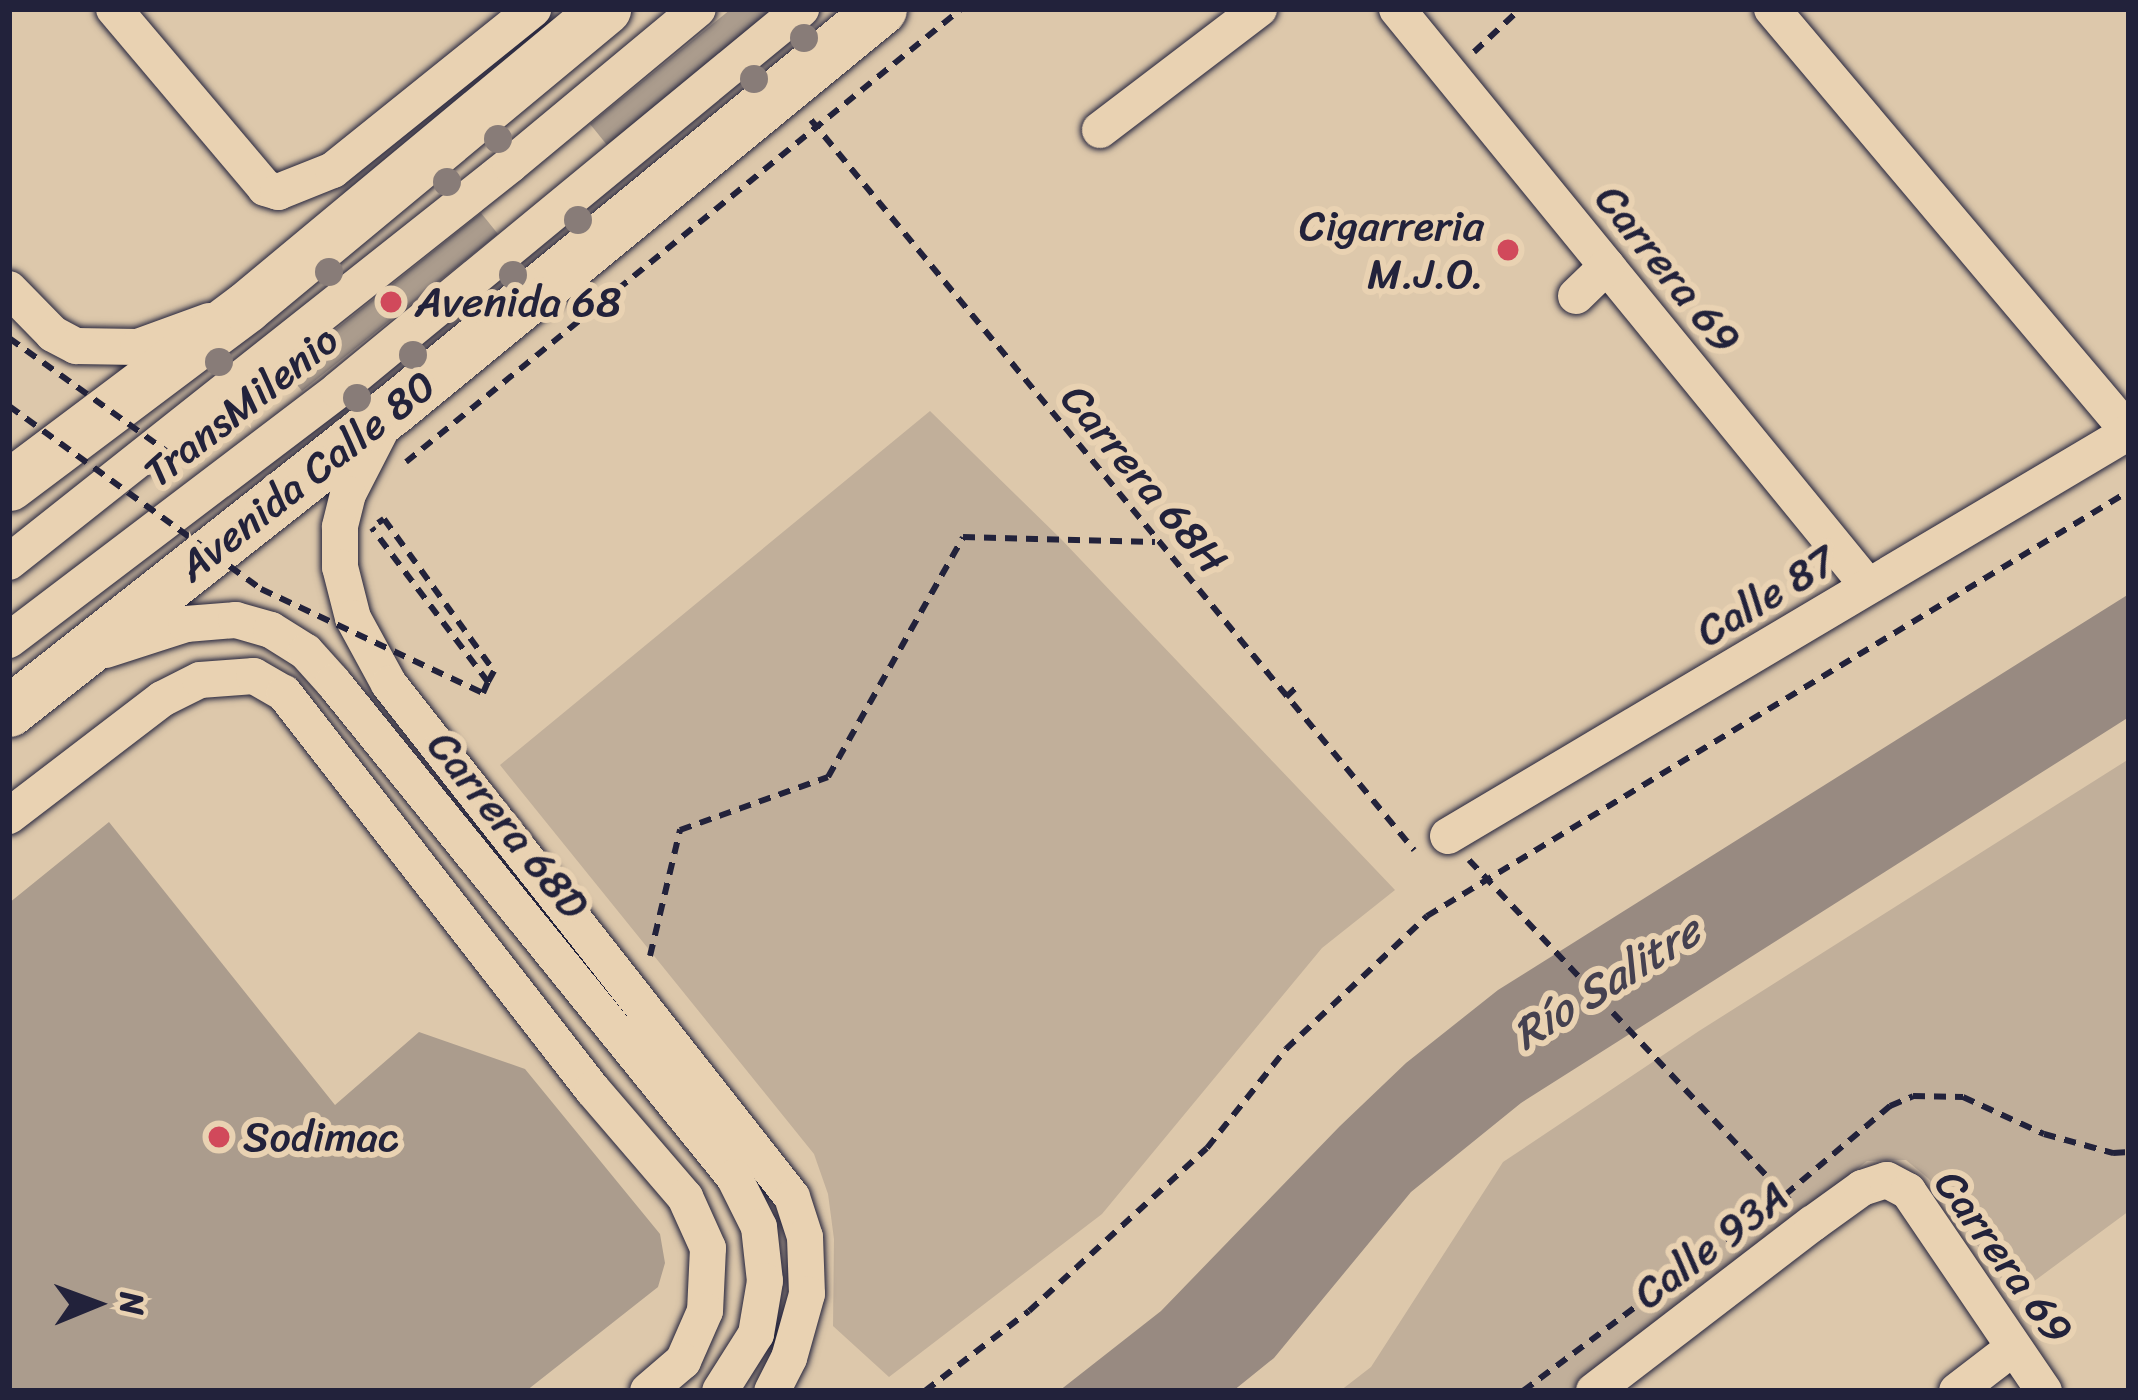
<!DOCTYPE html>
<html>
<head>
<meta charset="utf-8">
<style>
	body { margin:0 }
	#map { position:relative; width:2138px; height:1400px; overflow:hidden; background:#ddc8ab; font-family:Sriracha,sans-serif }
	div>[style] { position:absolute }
	.green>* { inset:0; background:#c1af9a }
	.water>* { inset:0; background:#988a81 }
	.building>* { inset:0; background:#ab9c8d }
	.path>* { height:6px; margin-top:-3px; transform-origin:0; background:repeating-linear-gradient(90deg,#22223b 0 12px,transparent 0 21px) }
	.roads { filter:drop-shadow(0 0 3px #22223b) drop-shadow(0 0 3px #22223b) }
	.minor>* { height:36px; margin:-18px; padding:0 18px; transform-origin:18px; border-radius:18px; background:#e9d2b2 }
	.highway>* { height:51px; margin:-25.5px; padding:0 25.5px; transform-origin:25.5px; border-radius:25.5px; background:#e9d2b2 }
	.path-bridge>* { height:6px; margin-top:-3px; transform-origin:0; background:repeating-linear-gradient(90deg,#22223b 0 12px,transparent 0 21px) }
	.trees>* { width:28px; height:28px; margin:-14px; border-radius:50%; background:#887c78 }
	.dots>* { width:33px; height:33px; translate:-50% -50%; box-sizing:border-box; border:6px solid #e9d2b2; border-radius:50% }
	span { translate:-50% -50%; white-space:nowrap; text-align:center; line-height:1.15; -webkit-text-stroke:12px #e9d2b2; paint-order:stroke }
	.poi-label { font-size:42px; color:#22223b }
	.right { translate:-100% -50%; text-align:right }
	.left { translate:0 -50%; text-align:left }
	.street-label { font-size:42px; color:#22223b }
	.water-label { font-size:45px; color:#454150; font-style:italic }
	.frame { position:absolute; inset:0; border:12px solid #22223b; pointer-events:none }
	.north { position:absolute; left:36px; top:1244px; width:120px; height:120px; -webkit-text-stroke:9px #e9d2b2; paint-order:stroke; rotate:89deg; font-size:33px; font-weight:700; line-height:48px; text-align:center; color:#22223b }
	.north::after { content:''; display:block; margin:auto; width:42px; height:54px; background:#22223b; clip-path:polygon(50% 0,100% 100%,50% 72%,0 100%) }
</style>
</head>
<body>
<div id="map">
	<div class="green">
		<div style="clip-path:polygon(930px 411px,1061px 539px,1395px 890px,1322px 948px,1102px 1214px,889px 1377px,833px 1326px,834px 1239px,828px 1194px,814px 1154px,500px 765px)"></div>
		<div style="clip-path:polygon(2129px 759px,2129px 1211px,2014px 1296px,1929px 1179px,1906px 1160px,1867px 1161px,1585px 1391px,1340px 1391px,1371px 1367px,1503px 1162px,1699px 1031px)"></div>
	</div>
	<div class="water">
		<div style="clip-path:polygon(2129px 594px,2129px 717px,1521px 1103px,1411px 1192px,1274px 1358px,1233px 1391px,1059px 1391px,1161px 1311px,1340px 1126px,1406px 1063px,1498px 990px)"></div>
	</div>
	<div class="building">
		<div style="clip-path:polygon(731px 9px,774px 9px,607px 145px,590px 124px)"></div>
		<div style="clip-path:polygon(481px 213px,498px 234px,302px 391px,285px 370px)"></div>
		<div style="clip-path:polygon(109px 822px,335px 1105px,419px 1032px,525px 1069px,660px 1234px,665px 1263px,658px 1287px,526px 1391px,9px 1391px,9px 903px)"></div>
	</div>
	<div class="path">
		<div style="left:1474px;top:52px;width:63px;rotate:-43.1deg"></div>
		<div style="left:811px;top:120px;width:947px;rotate:50.44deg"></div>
		<div style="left:406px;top:462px;width:716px;rotate:-39.22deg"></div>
		<div style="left:378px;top:523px;width:7px;rotate:-34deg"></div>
		<div style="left:384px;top:519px;width:188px;rotate:54.1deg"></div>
		<div style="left:494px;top:671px;width:13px;rotate:119deg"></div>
		<div style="left:1286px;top:697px;width:16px;rotate:-43deg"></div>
		<div style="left:1469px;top:860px;width:467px;rotate:46.7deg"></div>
		<div style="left:650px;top:956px;width:130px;rotate:-76.6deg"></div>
		<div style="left:680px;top:830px;width:157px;rotate:-19.7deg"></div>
		<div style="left:828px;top:777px;width:275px;rotate:-60.6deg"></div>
		<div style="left:963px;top:537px;width:192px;rotate:1.5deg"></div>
		<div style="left:925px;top:1391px;width:131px;rotate:-37.6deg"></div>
		<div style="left:1029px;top:1311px;width:241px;rotate:-42.5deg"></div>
		<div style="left:1207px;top:1148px;width:127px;rotate:-51.4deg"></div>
		<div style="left:1286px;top:1049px;width:194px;rotate:-43.3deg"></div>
		<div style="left:1427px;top:916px;width:821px;rotate:-31.19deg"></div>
		<div style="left:1523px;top:1391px;width:327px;rotate:-36.8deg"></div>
		<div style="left:1785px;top:1195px;width:138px;rotate:-40.3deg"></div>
		<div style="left:1890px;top:1106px;width:25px;rotate:-23deg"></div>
		<div style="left:1913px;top:1096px;width:50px;rotate:1.1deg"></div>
		<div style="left:1963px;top:1097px;width:89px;rotate:24.6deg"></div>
		<div style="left:2044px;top:1134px;width:72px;rotate:15.4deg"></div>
		<div style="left:2113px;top:1153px;width:16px;rotate:-4deg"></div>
	</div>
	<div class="roads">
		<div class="minor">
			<div style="left:114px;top:9px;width:234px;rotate:49.8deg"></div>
			<div style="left:265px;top:188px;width:14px;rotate:17deg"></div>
			<div style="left:278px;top:192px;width:59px;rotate:-21.8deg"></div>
			<div style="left:333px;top:170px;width:257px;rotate:-38.8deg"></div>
			<div style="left:1397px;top:9px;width:745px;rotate:50.78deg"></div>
			<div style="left:1772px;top:9px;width:554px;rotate:49.84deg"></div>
			<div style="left:1100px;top:130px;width:200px;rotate:-37.3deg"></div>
			<div style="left:9px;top:289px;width:63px;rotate:45.6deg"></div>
			<div style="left:53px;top:334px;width:26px;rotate:28deg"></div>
			<div style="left:76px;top:346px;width:62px;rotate:0.9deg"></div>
			<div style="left:138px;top:347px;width:76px;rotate:-20.1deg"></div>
			<div style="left:1576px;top:296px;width:43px;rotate:-44.1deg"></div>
			<div style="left:384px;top:424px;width:79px;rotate:117.2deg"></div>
			<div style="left:348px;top:494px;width:34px;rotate:104deg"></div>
			<div style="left:340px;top:527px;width:40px;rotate:90deg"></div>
			<div style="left:340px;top:567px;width:53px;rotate:75.7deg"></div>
			<div style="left:353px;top:618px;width:75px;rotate:61.4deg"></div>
			<div style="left:389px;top:684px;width:652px;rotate:51.85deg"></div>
			<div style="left:792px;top:1197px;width:42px;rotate:72deg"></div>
			<div style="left:805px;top:1237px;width:57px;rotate:88deg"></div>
			<div style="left:807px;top:1294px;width:66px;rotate:105.7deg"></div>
			<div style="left:789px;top:1358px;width:37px;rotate:117deg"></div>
			<div style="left:9px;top:562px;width:639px;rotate:-38.39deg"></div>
			<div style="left:510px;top:165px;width:244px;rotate:-39.7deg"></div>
			<div style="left:9px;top:640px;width:413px;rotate:-37.2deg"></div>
			<div style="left:338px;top:390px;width:600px;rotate:-39.45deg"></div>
			<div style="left:106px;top:650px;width:84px;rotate:-18deg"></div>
			<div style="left:186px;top:624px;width:50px;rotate:-4.6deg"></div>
			<div style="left:236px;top:620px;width:36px;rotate:16deg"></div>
			<div style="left:271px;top:630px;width:41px;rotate:32.2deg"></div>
			<div style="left:306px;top:652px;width:40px;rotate:48deg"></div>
			<div style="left:333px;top:682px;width:637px;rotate:50.99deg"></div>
			<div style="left:734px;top:1177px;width:56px;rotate:63.4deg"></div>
			<div style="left:759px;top:1227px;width:54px;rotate:83.7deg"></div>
			<div style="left:765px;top:1281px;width:54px;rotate:99.6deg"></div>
			<div style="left:756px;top:1334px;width:67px;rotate:122.3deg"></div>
			<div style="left:9px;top:816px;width:193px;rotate:-37.4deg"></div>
			<div style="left:162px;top:699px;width:42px;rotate:-26.6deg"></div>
			<div style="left:200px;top:680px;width:54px;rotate:-4.2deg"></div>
			<div style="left:254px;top:676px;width:34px;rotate:30deg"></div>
			<div style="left:284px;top:693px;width:502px;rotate:52.13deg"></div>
			<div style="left:592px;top:1089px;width:143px;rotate:49.3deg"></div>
			<div style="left:685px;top:1197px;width:56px;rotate:65.7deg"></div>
			<div style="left:708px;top:1248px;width:63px;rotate:92.7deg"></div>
			<div style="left:705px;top:1311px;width:55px;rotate:113.7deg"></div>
			<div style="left:683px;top:1361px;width:46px;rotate:139.4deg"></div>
			<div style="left:1448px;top:836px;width:792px;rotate:-30.68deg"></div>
			<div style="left:1594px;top:1391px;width:275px;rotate:-37.5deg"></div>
			<div style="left:1812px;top:1224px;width:62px;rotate:-35.8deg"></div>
			<div style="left:1862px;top:1188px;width:26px;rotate:-18deg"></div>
			<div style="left:1887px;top:1180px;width:24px;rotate:28deg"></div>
			<div style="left:1908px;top:1191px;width:242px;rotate:55.8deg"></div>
			<div style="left:1957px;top:1391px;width:71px;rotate:-37.5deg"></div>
		</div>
		<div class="highway">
			<div style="left:9px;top:485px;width:296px;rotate:-36.9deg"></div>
			<div style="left:246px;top:307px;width:467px;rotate:-39.7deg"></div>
			<div style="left:9px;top:711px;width:489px;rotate:-38.2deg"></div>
			<div style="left:393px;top:409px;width:631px;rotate:-39.34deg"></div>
		</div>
	</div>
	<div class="path-bridge">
		<div style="left:9px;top:338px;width:211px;rotate:35.7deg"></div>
		<div style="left:9px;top:406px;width:311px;rotate:36deg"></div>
		<div style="left:261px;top:589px;width:245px;rotate:25.1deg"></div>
		<div style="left:483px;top:693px;width:12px;rotate:-66deg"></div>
		<div style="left:488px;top:682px;width:193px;rotate:-127deg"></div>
	</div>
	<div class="trees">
		<div style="left:804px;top:38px"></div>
		<div style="left:754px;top:79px"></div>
		<div style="left:498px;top:139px"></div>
		<div style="left:447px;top:182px"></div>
		<div style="left:578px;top:220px"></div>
		<div style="left:329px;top:272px"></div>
		<div style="left:513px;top:275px"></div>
		<div style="left:413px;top:355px"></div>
		<div style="left:219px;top:362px"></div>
		<div style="left:357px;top:398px"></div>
	</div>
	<div class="dots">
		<div style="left:1508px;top:250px;background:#d1495b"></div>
		<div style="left:391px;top:302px;background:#d1495b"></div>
		<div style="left:219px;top:1137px;background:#d1495b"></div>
	</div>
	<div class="poi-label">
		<span class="right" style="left:1484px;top:250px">Cigarreria<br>M.J.O.</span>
		<span class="left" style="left:415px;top:302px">Avenida 68</span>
		<span class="left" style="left:243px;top:1137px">Sodimac</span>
	</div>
	<div class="street-label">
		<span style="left:1668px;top:269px;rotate:51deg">Carrera 69</span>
		<span style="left:241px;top:406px;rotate:-38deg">TransMilenio</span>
		<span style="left:307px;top:476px;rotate:-38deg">Avenida Calle 80</span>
		<span style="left:1144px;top:479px;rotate:50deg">Carrera 68H</span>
		<span style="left:1766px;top:596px;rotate:-31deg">Calle 87</span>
		<span style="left:508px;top:825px;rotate:51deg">Carrera 68D</span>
		<span style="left:1711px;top:1245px;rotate:-37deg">Calle 93A</span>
		<span style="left:2004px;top:1257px;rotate:54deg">Carrera 69</span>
	</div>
	<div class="water-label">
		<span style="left:1607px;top:983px;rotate:-32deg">Río Salitre</span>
	</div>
	<div class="frame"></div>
	<div class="north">N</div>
</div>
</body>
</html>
